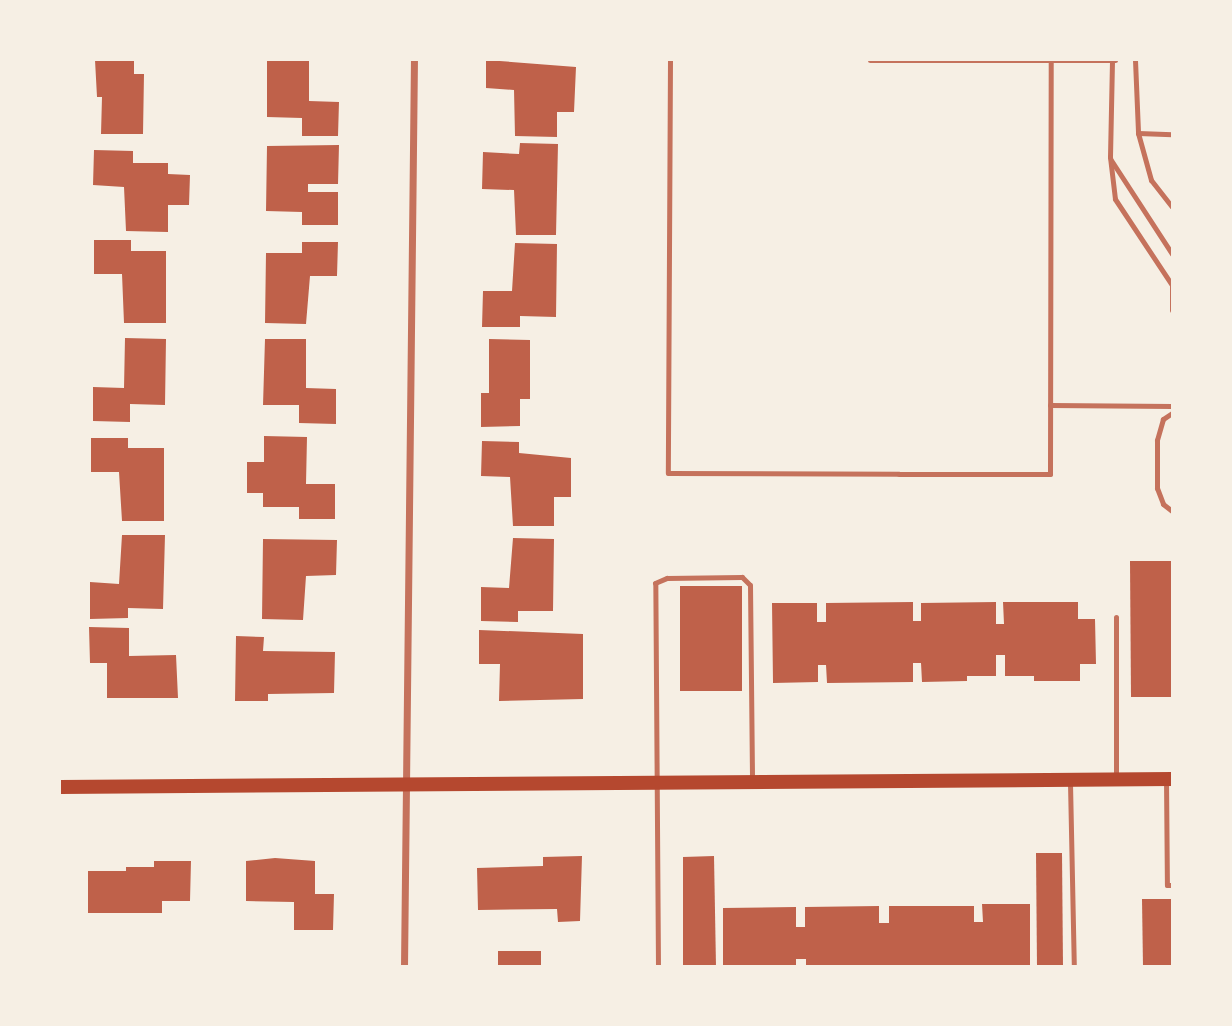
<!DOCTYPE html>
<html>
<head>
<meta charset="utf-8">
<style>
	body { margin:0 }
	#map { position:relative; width:1232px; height:1026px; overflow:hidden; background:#f6efe4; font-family:Jost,sans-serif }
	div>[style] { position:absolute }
	.building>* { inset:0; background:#bf614a }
	.service>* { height:5px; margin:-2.5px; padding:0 2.5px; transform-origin:2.5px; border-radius:2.5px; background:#c5725c }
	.minor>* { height:7px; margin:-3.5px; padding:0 3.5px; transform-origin:3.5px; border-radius:3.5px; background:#c5725c }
	.secondary>* { height:14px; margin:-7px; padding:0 7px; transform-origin:7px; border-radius:7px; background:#b5482f }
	span { translate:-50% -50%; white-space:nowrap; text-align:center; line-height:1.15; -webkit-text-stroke:7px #f6efe4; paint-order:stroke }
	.frame { position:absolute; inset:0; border:61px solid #f6efe4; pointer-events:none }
</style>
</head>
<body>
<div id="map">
	<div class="building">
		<div style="clip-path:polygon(95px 60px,134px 60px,134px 74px,144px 74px,143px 134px,101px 134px,102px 97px,97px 97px)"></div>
		<div style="clip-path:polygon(267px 60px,309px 60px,309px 101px,339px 102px,338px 136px,302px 136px,302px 118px,267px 117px)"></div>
		<div style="clip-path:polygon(486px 60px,576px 67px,574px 112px,557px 112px,557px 137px,515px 136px,514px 90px,486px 88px)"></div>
		<div style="clip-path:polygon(520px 143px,558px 144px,556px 235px,516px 235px,514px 190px,482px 189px,483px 152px,519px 154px)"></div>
		<div style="clip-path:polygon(339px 145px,338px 184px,308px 184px,308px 192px,338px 192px,338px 225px,302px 225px,302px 212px,266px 211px,267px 146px)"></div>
		<div style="clip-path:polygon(94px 150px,133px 151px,133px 163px,168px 163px,168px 174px,190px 175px,189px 205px,168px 205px,168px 232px,126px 231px,124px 187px,93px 185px)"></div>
		<div style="clip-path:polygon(94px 240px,131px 240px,131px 251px,166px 251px,166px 323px,124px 323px,122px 274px,94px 274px)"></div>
		<div style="clip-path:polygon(302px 242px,338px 242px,337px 276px,310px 276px,306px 324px,265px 323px,266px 253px,302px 253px)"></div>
		<div style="clip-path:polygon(515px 243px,557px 244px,556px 317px,520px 316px,520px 327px,482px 327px,483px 291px,512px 291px)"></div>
		<div style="clip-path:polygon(125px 338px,166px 339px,165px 405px,130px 404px,130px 422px,93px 421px,93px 387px,124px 388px)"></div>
		<div style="clip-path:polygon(265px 339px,306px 339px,306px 388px,336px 389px,336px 424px,299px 423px,299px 405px,263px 405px)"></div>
		<div style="clip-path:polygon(489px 339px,530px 340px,530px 399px,520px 399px,520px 426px,481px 427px,481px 393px,489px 393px)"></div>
		<div style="clip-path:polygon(264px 436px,307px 437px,306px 484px,335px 484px,335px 519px,299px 519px,299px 507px,263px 507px,263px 493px,247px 493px,247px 462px,264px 462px)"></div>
		<div style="clip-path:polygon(91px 438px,128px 438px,128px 448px,164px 448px,164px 521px,122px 521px,119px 472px,91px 472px)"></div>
		<div style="clip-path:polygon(482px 441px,519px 442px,519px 453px,571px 458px,571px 497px,554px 497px,554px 526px,513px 526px,510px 477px,481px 476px)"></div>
		<div style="clip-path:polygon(122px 535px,165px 535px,163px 609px,128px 608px,128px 618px,90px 619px,90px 582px,119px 584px)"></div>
		<div style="clip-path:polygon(513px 538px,554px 539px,553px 611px,518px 611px,518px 622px,481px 621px,481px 587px,509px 588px)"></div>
		<div style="clip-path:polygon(263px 539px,337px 540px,336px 575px,306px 576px,303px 620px,262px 619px)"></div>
		<div style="clip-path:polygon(1130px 561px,1172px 561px,1172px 697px,1131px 697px)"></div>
		<div style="clip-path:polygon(680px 586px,742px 586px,742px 691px,680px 691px)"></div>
		<div style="clip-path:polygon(913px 602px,913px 621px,921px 621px,921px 603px,996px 602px,996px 624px,1004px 624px,1003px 602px,1078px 602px,1078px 619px,1095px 619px,1096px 664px,1080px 664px,1080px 681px,1034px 681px,1034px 676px,1005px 676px,1005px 655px,996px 655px,996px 676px,967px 676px,967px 681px,922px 682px,921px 663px,913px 663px,913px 682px,827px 683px,826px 665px,818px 665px,818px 682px,773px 683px,772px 603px,817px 603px,817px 622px,826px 622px,826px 603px)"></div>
		<div style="clip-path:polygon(89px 627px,129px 628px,129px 656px,176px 655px,178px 698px,107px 698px,107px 663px,90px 663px)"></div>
		<div style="clip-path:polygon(479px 630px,583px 634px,583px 699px,499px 701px,500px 664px,479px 664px)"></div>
		<div style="clip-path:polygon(236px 636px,264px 637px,263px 651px,335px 652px,334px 693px,268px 694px,268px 701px,235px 701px)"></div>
		<div style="clip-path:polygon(1036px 853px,1062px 853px,1063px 967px,1037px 967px)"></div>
		<div style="clip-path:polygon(582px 856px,580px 921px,558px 922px,557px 909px,478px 910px,477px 868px,543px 866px,543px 857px)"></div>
		<div style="clip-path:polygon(714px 856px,716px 967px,683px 967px,683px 857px)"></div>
		<div style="clip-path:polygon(275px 858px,315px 861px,315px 894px,334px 894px,333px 930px,294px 930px,294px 902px,246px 901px,246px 861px)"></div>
		<div style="clip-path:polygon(154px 861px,191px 861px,190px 901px,162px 901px,162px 913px,88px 913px,88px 871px,126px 871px,126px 867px,154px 867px)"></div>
		<div style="clip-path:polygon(1142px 899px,1172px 899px,1172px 967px,1143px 967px)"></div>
		<div style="clip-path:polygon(982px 904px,1030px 904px,1030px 966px,806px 967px,806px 959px,796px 959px,796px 967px,723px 967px,723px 908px,796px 907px,796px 927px,805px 927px,805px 907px,879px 906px,879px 923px,889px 923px,889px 906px,974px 906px,974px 922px,983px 922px)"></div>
		<div style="clip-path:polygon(498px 951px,541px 951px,541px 967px,498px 967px)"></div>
	</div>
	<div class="service">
		<div style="left:670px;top:60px;width:413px;rotate:90.3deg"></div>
		<div style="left:668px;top:473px;width:231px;rotate:0.2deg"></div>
		<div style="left:899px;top:474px;width:151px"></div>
		<div style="left:1050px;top:474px;width:413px;rotate:-89.9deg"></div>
		<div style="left:870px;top:60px;width:245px"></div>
		<div style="left:1135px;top:60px;width:73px;rotate:87.6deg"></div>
		<div style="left:1138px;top:133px;width:49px;rotate:74.5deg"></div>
		<div style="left:1151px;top:180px;width:34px;rotate:52deg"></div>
		<div style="left:1112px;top:61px;width:96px;rotate:91.2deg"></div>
		<div style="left:1110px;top:157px;width:42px;rotate:83.2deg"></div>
		<div style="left:1115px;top:199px;width:103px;rotate:56.5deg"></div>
		<div style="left:1172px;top:285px;width:25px;rotate:90deg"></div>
		<div style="left:1138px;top:133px;width:34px;rotate:2deg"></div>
		<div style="left:1111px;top:160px;width:112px;rotate:57deg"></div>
		<div style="left:1050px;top:405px;width:122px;rotate:0.5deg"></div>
		<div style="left:1172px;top:413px;width:11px;rotate:146deg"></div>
		<div style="left:1163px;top:419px;width:22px;rotate:106deg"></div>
		<div style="left:1157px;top:440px;width:48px;rotate:90deg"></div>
		<div style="left:1157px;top:488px;width:17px;rotate:69deg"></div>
		<div style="left:1163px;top:504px;width:11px;rotate:38deg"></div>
		<div style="left:1116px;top:617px;width:161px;rotate:90deg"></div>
		<div style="left:1166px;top:779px;width:106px;rotate:89.5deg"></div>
		<div style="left:1167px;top:885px;width:5px"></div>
		<div style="left:1070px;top:783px;width:184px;rotate:88.8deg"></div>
		<div style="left:658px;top:967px;width:384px;rotate:-90.4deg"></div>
		<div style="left:655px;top:583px;width:13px;rotate:-23deg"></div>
		<div style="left:667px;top:578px;width:75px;rotate:-0.8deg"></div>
		<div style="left:742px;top:577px;width:11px;rotate:45deg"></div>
		<div style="left:750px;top:585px;width:196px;rotate:89.4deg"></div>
	</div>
	<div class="minor">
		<div style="left:404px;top:967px;width:907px;rotate:-89.37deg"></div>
	</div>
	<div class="secondary">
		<div style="left:60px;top:787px;width:1112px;rotate:-0.41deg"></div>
	</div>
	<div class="frame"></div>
</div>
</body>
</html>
